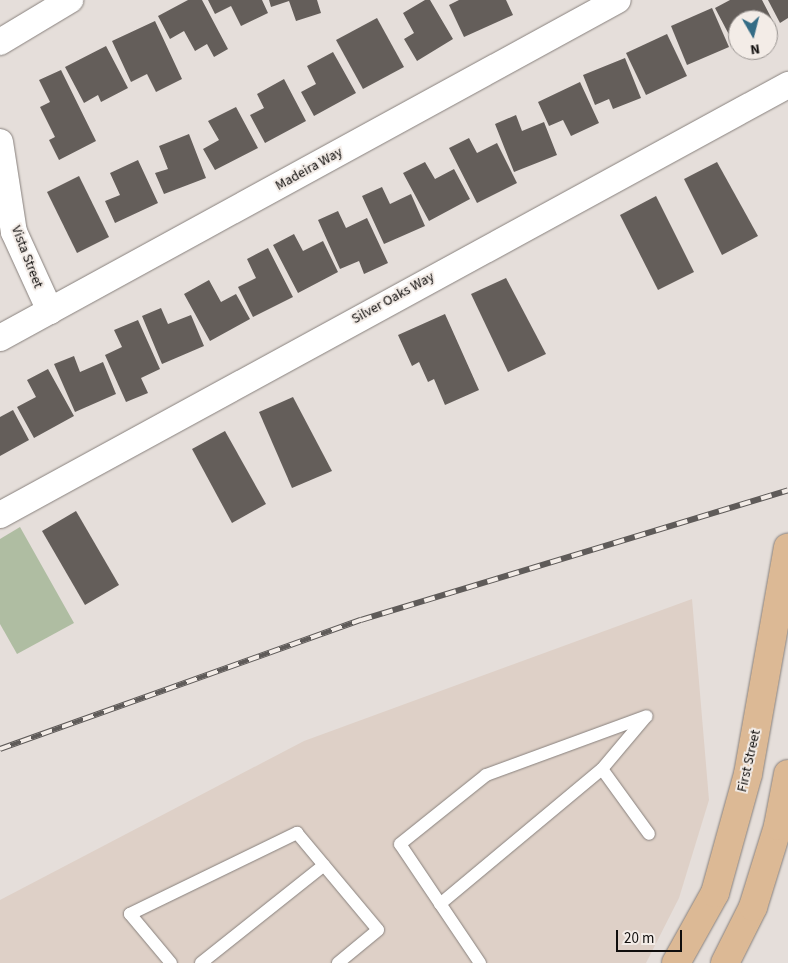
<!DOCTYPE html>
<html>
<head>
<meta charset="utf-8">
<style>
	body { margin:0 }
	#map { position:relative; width:788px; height:963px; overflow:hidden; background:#e5deda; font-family:"Source Sans 3",sans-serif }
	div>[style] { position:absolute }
	.built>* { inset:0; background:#ded0c7 }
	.green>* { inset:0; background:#afbda2 }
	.building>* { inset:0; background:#645e5a }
	.roads { filter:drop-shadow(0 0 1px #88817d) drop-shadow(0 0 1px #88817d) }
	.service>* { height:12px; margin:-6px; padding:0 6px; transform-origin:6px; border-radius:6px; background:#fff }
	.minor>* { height:26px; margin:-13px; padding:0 13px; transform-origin:13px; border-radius:13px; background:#fff }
	.primary>* { height:28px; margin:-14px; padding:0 14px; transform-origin:14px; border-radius:14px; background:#dcb995 }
	.rail>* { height:5.5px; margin-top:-2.75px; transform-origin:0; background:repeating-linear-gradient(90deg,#f3ece7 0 11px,#5f5b59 0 22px); box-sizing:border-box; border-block:1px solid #5f5b59 }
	span { translate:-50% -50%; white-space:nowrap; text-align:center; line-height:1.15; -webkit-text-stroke:4px #f3ece7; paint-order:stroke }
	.street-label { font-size:14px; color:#100e0d }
	.north { position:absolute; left:728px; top:10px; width:50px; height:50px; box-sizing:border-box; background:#f3ece7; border:1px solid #989390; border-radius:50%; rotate:172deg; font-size:14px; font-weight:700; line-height:20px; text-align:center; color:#100e0d }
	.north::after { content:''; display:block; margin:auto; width:18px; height:22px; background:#346c86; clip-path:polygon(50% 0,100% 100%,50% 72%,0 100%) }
	.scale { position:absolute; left:616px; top:930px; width:66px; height:22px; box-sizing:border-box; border:2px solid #100e0d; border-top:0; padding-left:6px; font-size:15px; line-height:18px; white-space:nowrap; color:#100e0d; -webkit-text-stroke:4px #f3ece7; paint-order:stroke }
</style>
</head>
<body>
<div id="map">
	<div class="built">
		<div style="clip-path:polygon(692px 599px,709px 800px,679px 898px,646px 963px,0 963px,0 900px,304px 741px)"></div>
	</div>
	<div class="green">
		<div style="clip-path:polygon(20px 527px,74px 623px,17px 654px,0 624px,0 539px)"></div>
	</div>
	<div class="building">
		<div style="clip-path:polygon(188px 0,202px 0,228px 49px,214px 57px,207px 44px,195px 51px,184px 31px,170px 39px,158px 16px)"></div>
		<div style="clip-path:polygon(208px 0,262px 0,268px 13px,241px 26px,231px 6px,215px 14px)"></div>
		<div style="clip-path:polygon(269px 0,317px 0,321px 13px,296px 21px,289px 1px,271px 7px)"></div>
		<div style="clip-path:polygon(425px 0,430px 0,453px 39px,417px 61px,404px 39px,414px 33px,403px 13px)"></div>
		<div style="clip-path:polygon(459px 0,506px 0,513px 15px,464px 37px,449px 5px)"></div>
		<div style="clip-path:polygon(730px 0,762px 0,776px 27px,768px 31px,768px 20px,738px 20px,736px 48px,715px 8px)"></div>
		<div style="clip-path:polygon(768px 0,788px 0,788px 18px,780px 23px)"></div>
		<div style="clip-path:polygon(712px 8px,729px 47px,687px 65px,671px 26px)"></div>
		<div style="clip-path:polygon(377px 18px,404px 67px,363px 89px,336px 40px)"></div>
		<div style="clip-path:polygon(155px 21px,182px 79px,156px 92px,147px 74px,131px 82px,112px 41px)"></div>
		<div style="clip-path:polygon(667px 34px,687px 76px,646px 95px,626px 53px)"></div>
		<div style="clip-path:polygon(106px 46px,128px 88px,101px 102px,98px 95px,84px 103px,65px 67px)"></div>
		<div style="clip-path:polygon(333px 52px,356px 93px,314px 116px,301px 92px,316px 84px,307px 66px)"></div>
		<div style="clip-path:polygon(625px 58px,641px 98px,613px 109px,609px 99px,595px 105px,583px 75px)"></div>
		<div style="clip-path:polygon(61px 70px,96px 141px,59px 160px,49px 140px,55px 137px,40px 107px,50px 102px,39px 80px)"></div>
		<div style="clip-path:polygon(284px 79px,306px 121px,265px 143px,250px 115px,264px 108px,257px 94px)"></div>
		<div style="clip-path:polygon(580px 82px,599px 123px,571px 136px,563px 120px,549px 126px,538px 102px)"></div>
		<div style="clip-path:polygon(236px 107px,258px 148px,215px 170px,203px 149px,219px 140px,208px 121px)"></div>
		<div style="clip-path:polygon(516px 115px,522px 131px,544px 122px,557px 155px,514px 172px,495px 124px)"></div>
		<div style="clip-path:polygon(189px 134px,206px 178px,164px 194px,155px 173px,168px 169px,159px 146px)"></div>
		<div style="clip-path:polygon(469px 138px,477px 153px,497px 143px,517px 183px,477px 203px,449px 148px)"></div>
		<div style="clip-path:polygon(138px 160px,158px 203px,115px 223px,105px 201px,120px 195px,110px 173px)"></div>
		<div style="clip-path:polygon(425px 162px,435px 179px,454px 169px,470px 199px,429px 221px,403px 173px)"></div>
		<div style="clip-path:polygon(717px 162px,758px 236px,722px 255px,684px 179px)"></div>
		<div style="clip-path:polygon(79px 176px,109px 237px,77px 253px,47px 192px)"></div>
		<div style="clip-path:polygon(382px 187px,390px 204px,411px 194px,425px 226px,384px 244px,362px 196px)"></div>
		<div style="clip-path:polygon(656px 196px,694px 272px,658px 290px,620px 215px)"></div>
		<div style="clip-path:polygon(338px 211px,346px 228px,367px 218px,388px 263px,364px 274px,359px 261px,340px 269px,318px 220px)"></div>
		<div style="clip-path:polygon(294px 234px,303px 251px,323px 241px,338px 272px,298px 293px,273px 245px)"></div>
		<div style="clip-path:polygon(268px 248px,293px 297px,253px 317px,238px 287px,256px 278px,247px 259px)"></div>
		<div style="clip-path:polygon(506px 278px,546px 354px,508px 372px,471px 294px)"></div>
		<div style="clip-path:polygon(209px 280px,221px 302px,236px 294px,250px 319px,210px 341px,184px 294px)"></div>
		<div style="clip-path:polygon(161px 308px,168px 324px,191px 315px,204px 346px,162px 364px,142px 316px)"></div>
		<div style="clip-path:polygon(445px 314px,479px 390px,445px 405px,434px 379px,428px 382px,419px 362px,412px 366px,398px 335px)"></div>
		<div style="clip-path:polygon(138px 320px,160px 369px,141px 378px,148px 393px,126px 402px,105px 355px,122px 347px,114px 330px)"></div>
		<div style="clip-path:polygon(74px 356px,80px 372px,103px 362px,116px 394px,75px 412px,54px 364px)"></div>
		<div style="clip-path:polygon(48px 369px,74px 416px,34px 438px,17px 407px,36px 397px,27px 380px)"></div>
		<div style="clip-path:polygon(293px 397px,332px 471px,292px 488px,259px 412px)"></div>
		<div style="clip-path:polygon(13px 410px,29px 440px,0 456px,0 417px)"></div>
		<div style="clip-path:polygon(225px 431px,266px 504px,232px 523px,192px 449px)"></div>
		<div style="clip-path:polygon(76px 511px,119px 585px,85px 605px,42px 531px)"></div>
	</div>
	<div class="roads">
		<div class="service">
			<div style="left:602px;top:769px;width:80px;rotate:54.1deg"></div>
			<div style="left:440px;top:904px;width:211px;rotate:-39.8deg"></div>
			<div style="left:602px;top:769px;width:67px;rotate:-49.9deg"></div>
			<div style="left:171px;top:963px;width:64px;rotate:-129.9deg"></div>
			<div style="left:130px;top:914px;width:186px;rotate:-25.9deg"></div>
			<div style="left:297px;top:833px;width:126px;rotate:50.1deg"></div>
			<div style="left:378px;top:930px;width:52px;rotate:140.5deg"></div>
			<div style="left:201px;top:963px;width:157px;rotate:-38.5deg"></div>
			<div style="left:480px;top:963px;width:143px;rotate:-123.9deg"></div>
			<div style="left:400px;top:844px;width:110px;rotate:-38.7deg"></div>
			<div style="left:486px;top:775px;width:171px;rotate:-20.1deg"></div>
		</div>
		<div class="minor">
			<div style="left:0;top:42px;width:82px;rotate:-31deg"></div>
			<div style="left:0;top:142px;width:91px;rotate:81.2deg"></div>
			<div style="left:14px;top:232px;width:87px;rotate:65.5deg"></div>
			<div style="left:0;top:338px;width:704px;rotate:-28.68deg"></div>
			<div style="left:0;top:515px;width:898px;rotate:-28.62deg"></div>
		</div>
		<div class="primary">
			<div style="left:676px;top:963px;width:80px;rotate:-60.9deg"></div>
			<div style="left:715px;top:893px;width:123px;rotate:-74.5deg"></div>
			<div style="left:748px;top:774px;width:230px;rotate:-80deg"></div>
			<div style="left:725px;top:963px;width:63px;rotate:-63.4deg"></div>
			<div style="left:753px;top:907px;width:85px;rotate:-72.8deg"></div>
			<div style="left:778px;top:826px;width:53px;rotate:-79.1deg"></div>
		</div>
	</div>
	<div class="rail">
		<div style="left:0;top:749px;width:383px;rotate:-19.7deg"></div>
		<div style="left:361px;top:620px;width:446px;rotate:-16.9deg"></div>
	</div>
	<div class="street-label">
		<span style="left:309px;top:169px;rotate:-29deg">Madeira Way</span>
		<span style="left:27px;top:257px;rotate:69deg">Vista Street</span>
		<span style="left:393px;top:298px;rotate:-29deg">Silver Oaks Way</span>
		<span style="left:749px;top:761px;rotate:-77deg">First Street</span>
	</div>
	<div class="north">N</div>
	<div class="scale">20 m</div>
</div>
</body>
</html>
